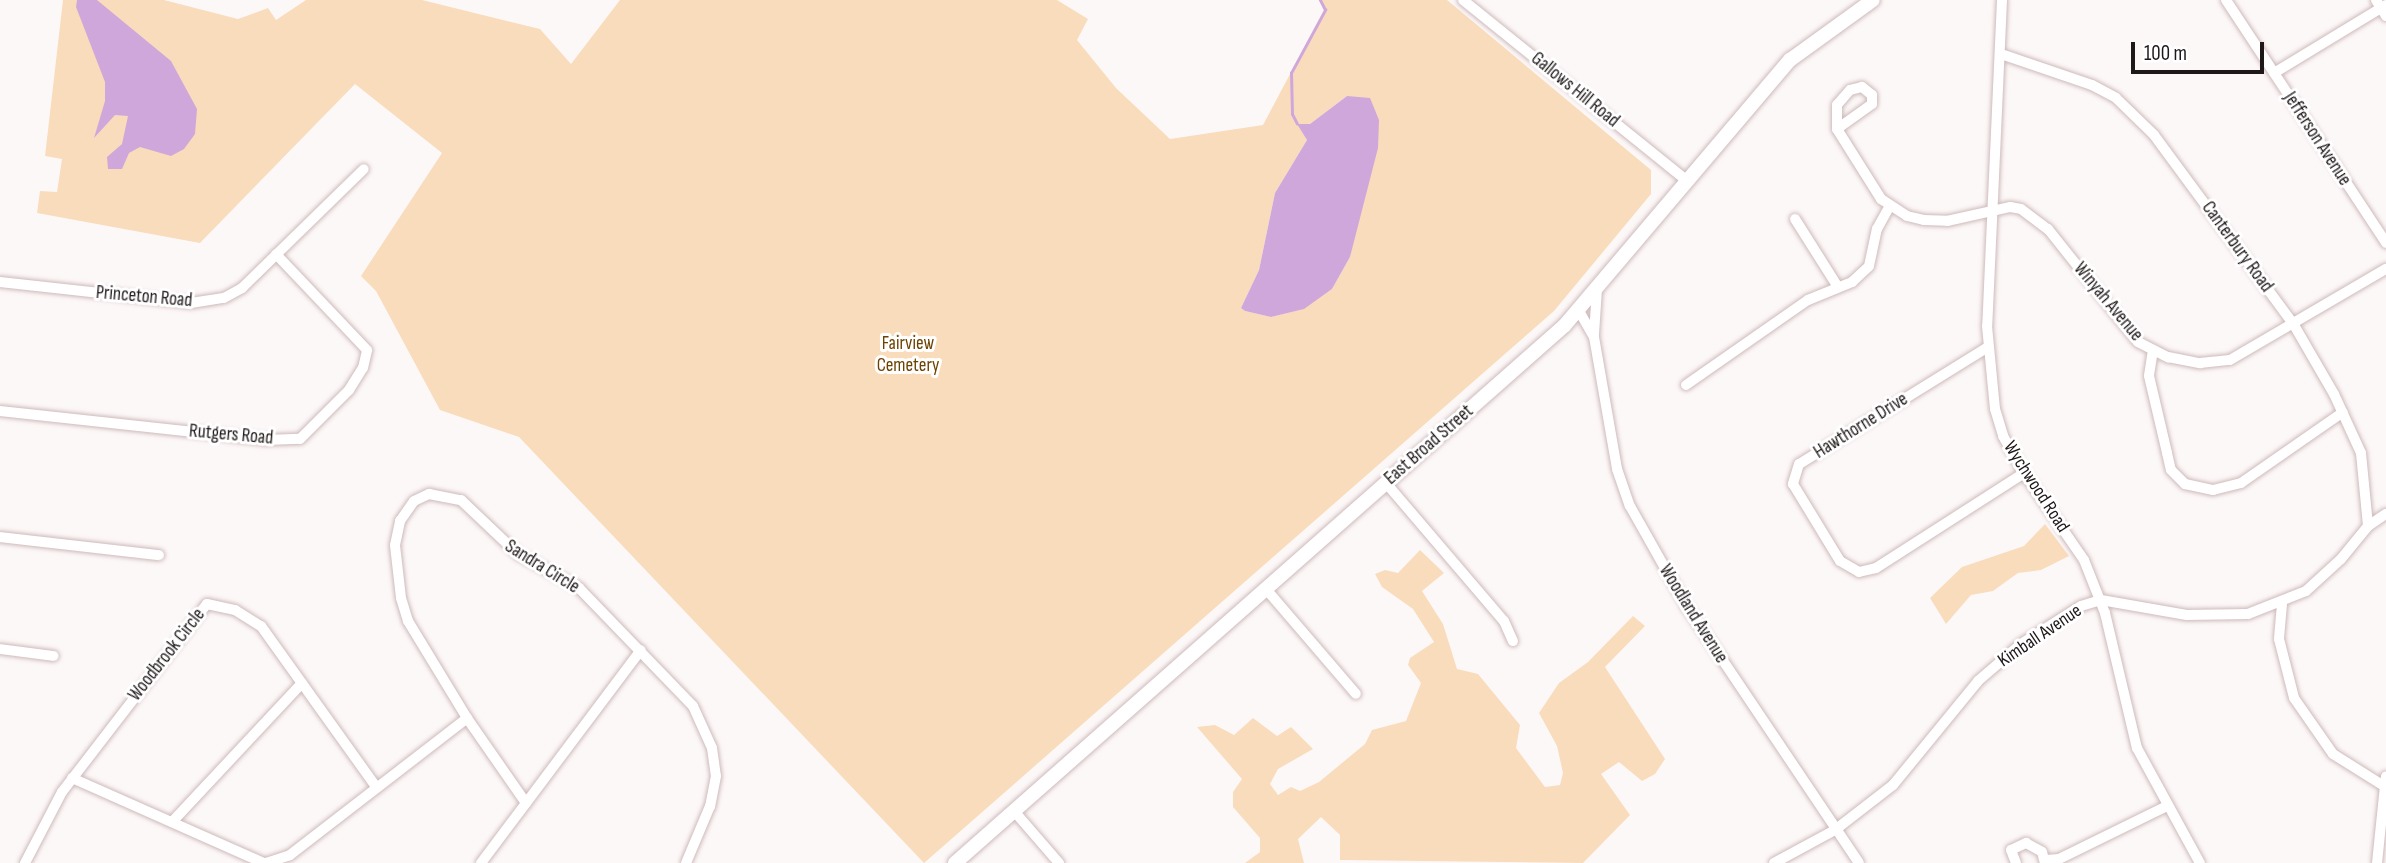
<!DOCTYPE html>
<html>
<head>
<meta charset="utf-8">
<style>
	body { margin:0 }
	#map { position:relative; width:2386px; height:863px; overflow:hidden; background:#fdf8f8; font-family:"Sofia Sans Condensed",sans-serif }
	div>[style] { position:absolute }
	.green>* { inset:0; background:#f9dcbc }
	.water>* { inset:0; background:#cfa7da }
	.stream>* { height:2.5px; margin:-1.25px; padding:0 1.25px; transform-origin:1.25px; border-radius:1.25px; background:#cfa7da }
	.roads { filter:drop-shadow(0 0 2px #cebabb) drop-shadow(0 0 2px #cebabb) }
	.minor>* { height:10px; margin:-5px; padding:0 5px; transform-origin:5px; border-radius:5px; background:#fff }
	.tertiary>* { height:14px; margin:-7px; padding:0 7px; transform-origin:7px; border-radius:7px; background:#fff }
	span { translate:-50% -50%; white-space:nowrap; text-align:center; line-height:1.15; -webkit-text-stroke:6px #fff; paint-order:stroke }
	.street-label { font-size:19px; color:#1f1818 }
	.park-label { font-size:19px; color:#6c4200 }
	.scale { position:absolute; left:2131px; top:42px; width:133px; height:32px; box-sizing:border-box; border:4px solid #1f1818; border-top:0; padding-left:9px; font-size:21px; line-height:24px; white-space:nowrap; color:#1f1818; -webkit-text-stroke:5px #fff; paint-order:stroke }
</style>
</head>
<body>
<div id="map">
	<div class="green">
		<div style="clip-path:polygon(evenodd,63px 0,164px 0,238px 19px,268px 8px,276px 20px,306px 0,422px 0,540px 29px,571px 64px,620px 0,1057px 0,1088px 19px,1077px 40px,1116px 88px,1170px 139px,1263px 125px,1324px 10px,1320px 0,1447px 0,1651px 170px,1651px 194px,1554px 311px,924px 863px,519px 437px,440px 410px,376px 291px,361px 276px,442px 153px,355px 84px,200px 243px,37px 213px,40px 191px,57px 192px,62px 159px,45px 156px,63px 0,1347px 96px,1356px 225px,1350px 257px,1332px 289px,1303px 309px,1271px 317px,1245px 311px,1241px 308px,1259px 270px,1275px 193px,1307px 140px,1298px 124px,1310px 124px,1347px 96px)"></div>
		<div style="clip-path:polygon(2045px 524px,2069px 556px,2041px 570px,2018px 573px,1993px 591px,1971px 595px,1946px 624px,1930px 598px,1962px 567px,2024px 546px)"></div>
		<div style="clip-path:polygon(1420px 550px,1444px 573px,1422px 591px,1443px 624px,1457px 669px,1478px 674px,1520px 725px,1516px 748px,1545px 787px,1560px 785px,1563px 773px,1557px 746px,1539px 713px,1559px 683px,1588px 662px,1633px 616px,1645px 626px,1605px 667px,1665px 759px,1655px 774px,1642px 781px,1619px 762px,1601px 774px,1630px 815px,1583px 863px,1340px 860px,1340px 835px,1321px 817px,1298px 839px,1304px 863px,1245px 863px,1260px 852px,1260px 838px,1233px 807px,1233px 792px,1242px 779px,1197px 727px,1215px 725px,1234px 735px,1253px 718px,1277px 736px,1291px 727px,1313px 749px,1278px 769px,1270px 784px,1278px 795px,1291px 787px,1300px 791px,1319px 782px,1365px 744px,1372px 730px,1406px 721px,1421px 683px,1408px 665px,1410px 658px,1434px 642px,1413px 609px,1382px 587px,1375px 574px,1385px 570px,1398px 573px)"></div>
	</div>
	<div class="water">
		<div style="clip-path:polygon(77px 0,97px 0,171px 61px,197px 109px,195px 134px,184px 149px,171px 156px,140px 147px,129px 153px,122px 169px,108px 169px,107px 157px,122px 144px,128px 116px,115px 115px,94px 138px,105px 101px,105px 82px,76px 7px)"></div>
		<div style="clip-path:polygon(1347px 96px,1370px 98px,1379px 120px,1378px 148px,1350px 257px,1332px 289px,1304px 309px,1271px 317px,1245px 311px,1241px 308px,1259px 270px,1275px 193px,1307px 140px,1297px 124px,1310px 124px)"></div>
	</div>
	<div class="stream">
		<div style="left:1297px;top:124px;width:11px;rotate:-117deg"></div>
		<div style="left:1292px;top:114px;width:41px;rotate:-91.4deg"></div>
		<div style="left:1291px;top:73px;width:72px;rotate:-61.6deg"></div>
		<div style="left:1325px;top:10px;width:11px;rotate:-117deg"></div>
	</div>
	<div class="roads">
		<div class="minor">
			<div style="left:1463px;top:0;width:288px;rotate:38.9deg"></div>
			<div style="left:2002px;top:0;width:326px;rotate:92.6deg"></div>
			<div style="left:1987px;top:326px;width:83px;rotate:84.5deg"></div>
			<div style="left:1995px;top:409px;width:28px;rotate:73deg"></div>
			<div style="left:2003px;top:436px;width:43px;rotate:60.4deg"></div>
			<div style="left:2024px;top:473px;width:106px;rotate:55.4deg"></div>
			<div style="left:2084px;top:560px;width:57px;rotate:68.4deg"></div>
			<div style="left:2105px;top:613px;width:139px;rotate:76.7deg"></div>
			<div style="left:2137px;top:748px;width:131px;rotate:61.3deg"></div>
			<div style="left:2226px;top:0;width:291px;rotate:56.6deg"></div>
			<div style="left:2376px;top:0;width:19px;rotate:58deg"></div>
			<div style="left:2001px;top:54px;width:96px;rotate:18.8deg"></div>
			<div style="left:2092px;top:85px;width:27px;rotate:28deg"></div>
			<div style="left:2116px;top:98px;width:53px;rotate:44.2deg"></div>
			<div style="left:2154px;top:135px;width:236px;rotate:53.6deg"></div>
			<div style="left:2294px;top:325px;width:80px;rotate:59.9deg"></div>
			<div style="left:2334px;top:394px;width:65px;rotate:65.4deg"></div>
			<div style="left:2361px;top:453px;width:73px;rotate:84.5deg"></div>
			<div style="left:2274px;top:73px;width:131px;rotate:-31.3deg"></div>
			<div style="left:1837px;top:129px;width:43px;rotate:-35.5deg"></div>
			<div style="left:1872px;top:104px;width:9px;rotate:-90deg"></div>
			<div style="left:1872px;top:95px;width:13px;rotate:-141deg"></div>
			<div style="left:1862px;top:87px;width:12px;rotate:166deg"></div>
			<div style="left:1850px;top:90px;width:20px;rotate:131deg"></div>
			<div style="left:1837px;top:105px;width:24px;rotate:90deg"></div>
			<div style="left:1837px;top:129px;width:83px;rotate:57.8deg"></div>
			<div style="left:1881px;top:199px;width:31px;rotate:33deg"></div>
			<div style="left:1907px;top:216px;width:17px;rotate:13deg"></div>
			<div style="left:1924px;top:220px;width:23px;rotate:2deg"></div>
			<div style="left:1947px;top:221px;width:65px;rotate:-12.5deg"></div>
			<div style="left:2010px;top:207px;width:11px;rotate:10deg"></div>
			<div style="left:2021px;top:209px;width:34px;rotate:37deg"></div>
			<div style="left:2048px;top:229px;width:144px;rotate:51.5deg"></div>
			<div style="left:2138px;top:342px;width:34px;rotate:27deg"></div>
			<div style="left:2168px;top:357px;width:33px;rotate:11deg"></div>
			<div style="left:2200px;top:363px;width:30px;rotate:-6deg"></div>
			<div style="left:2230px;top:360px;width:181px;rotate:-30.3deg"></div>
			<div style="left:1795px;top:219px;width:80px;rotate:57.7deg"></div>
			<div style="left:0;top:282px;width:192px;rotate:6.3deg"></div>
			<div style="left:191px;top:303px;width:33px;rotate:-9deg"></div>
			<div style="left:224px;top:298px;width:21px;rotate:-29deg"></div>
			<div style="left:242px;top:288px;width:170px;rotate:-44.3deg"></div>
			<div style="left:1579px;top:311px;width:30px;rotate:60deg"></div>
			<div style="left:1594px;top:337px;width:134px;rotate:80.1deg"></div>
			<div style="left:1617px;top:469px;width:39px;rotate:71deg"></div>
			<div style="left:1630px;top:506px;width:116px;rotate:60.6deg"></div>
			<div style="left:1687px;top:607px;width:308px;rotate:56.1deg"></div>
			<div style="left:1594px;top:334px;width:45px;rotate:-86.2deg"></div>
			<div style="left:1988px;top:347px;width:222px;rotate:148.2deg"></div>
			<div style="left:1799px;top:464px;width:21px;rotate:107deg"></div>
			<div style="left:1793px;top:484px;width:90px;rotate:58.6deg"></div>
			<div style="left:1840px;top:561px;width:22px;rotate:30deg"></div>
			<div style="left:1859px;top:572px;width:17px;rotate:-13deg"></div>
			<div style="left:1876px;top:568px;width:176px;rotate:-32.7deg"></div>
			<div style="left:2153px;top:350px;width:26px;rotate:99deg"></div>
			<div style="left:2149px;top:376px;width:79px;rotate:76.8deg"></div>
			<div style="left:2167px;top:453px;width:17px;rotate:77deg"></div>
			<div style="left:2171px;top:470px;width:20px;rotate:45deg"></div>
			<div style="left:2185px;top:484px;width:29px;rotate:12deg"></div>
			<div style="left:2213px;top:490px;width:29px;rotate:-14deg"></div>
			<div style="left:2241px;top:483px;width:124px;rotate:-34.8deg"></div>
			<div style="left:1686px;top:385px;width:149px;rotate:-34.9deg"></div>
			<div style="left:1808px;top:300px;width:48px;rotate:-22.2deg"></div>
			<div style="left:1852px;top:282px;width:23px;rotate:-43deg"></div>
			<div style="left:1869px;top:266px;width:38px;rotate:-78deg"></div>
			<div style="left:1877px;top:229px;width:25px;rotate:-61deg"></div>
			<div style="left:0;top:411px;width:267px;rotate:6.2deg"></div>
			<div style="left:265px;top:440px;width:35px;rotate:-2deg"></div>
			<div style="left:300px;top:439px;width:69px;rotate:-45deg"></div>
			<div style="left:349px;top:390px;width:26px;rotate:-58deg"></div>
			<div style="left:363px;top:368px;width:18px;rotate:-77deg"></div>
			<div style="left:367px;top:350px;width:132px;rotate:-133.5deg"></div>
			<div style="left:1386px;top:483px;width:182px;rotate:49.5deg"></div>
			<div style="left:1504px;top:621px;width:22px;rotate:66deg"></div>
			<div style="left:0;top:537px;width:160px;rotate:6.5deg"></div>
			<div style="left:1266px;top:589px;width:138px;rotate:49.4deg"></div>
			<div style="left:2282px;top:604px;width:35px;rotate:95deg"></div>
			<div style="left:2279px;top:639px;width:61px;rotate:75.7deg"></div>
			<div style="left:2294px;top:698px;width:68px;rotate:55.1deg"></div>
			<div style="left:2333px;top:754px;width:60px;rotate:32.1deg"></div>
			<div style="left:0;top:649px;width:54px;rotate:7.4deg"></div>
			<div style="left:72px;top:778px;width:210px;rotate:23.9deg"></div>
			<div style="left:526px;top:803px;width:103px;rotate:-124.8deg"></div>
			<div style="left:467px;top:718px;width:114px;rotate:-121.3deg"></div>
			<div style="left:408px;top:621px;width:24px;rotate:-107deg"></div>
			<div style="left:401px;top:598px;width:53px;rotate:-96.5deg"></div>
			<div style="left:395px;top:545px;width:25px;rotate:-78deg"></div>
			<div style="left:400px;top:521px;width:24px;rotate:-55deg"></div>
			<div style="left:414px;top:501px;width:17px;rotate:-25deg"></div>
			<div style="left:429px;top:494px;width:33px;rotate:11deg"></div>
			<div style="left:461px;top:500px;width:79px;rotate:43.5deg"></div>
			<div style="left:518px;top:554px;width:70px;rotate:29.1deg"></div>
			<div style="left:579px;top:588px;width:164px;rotate:46deg"></div>
			<div style="left:693px;top:706px;width:46px;rotate:65.7deg"></div>
			<div style="left:712px;top:748px;width:28px;rotate:82deg"></div>
			<div style="left:716px;top:776px;width:31px;rotate:101deg"></div>
			<div style="left:710px;top:806px;width:62px;rotate:112.8deg"></div>
			<div style="left:1014px;top:811px;width:69px;rotate:49.1deg"></div>
			<div style="left:172px;top:822px;width:190px;rotate:-46.9deg"></div>
			<div style="left:2046px;top:860px;width:13px;rotate:-4deg"></div>
			<div style="left:2059px;top:859px;width:118px;rotate:-26.1deg"></div>
			<div style="left:25px;top:863px;width:80px;rotate:-62.5deg"></div>
			<div style="left:62px;top:792px;width:237px;rotate:-52.4deg"></div>
			<div style="left:207px;top:604px;width:29px;rotate:12deg"></div>
			<div style="left:235px;top:610px;width:31px;rotate:32deg"></div>
			<div style="left:261px;top:626px;width:199px;rotate:54.4deg"></div>
			<div style="left:266px;top:863px;width:25px;rotate:-18deg"></div>
			<div style="left:290px;top:855px;width:224px;rotate:-37.7deg"></div>
			<div style="left:481px;top:863px;width:266px;rotate:-53.1deg"></div>
			<div style="left:1774px;top:863px;width:69px;rotate:-28.4deg"></div>
			<div style="left:1835px;top:830px;width:73px;rotate:-37.8deg"></div>
			<div style="left:1893px;top:785px;width:134px;rotate:-50.7deg"></div>
			<div style="left:1978px;top:681px;width:57px;rotate:-40.7deg"></div>
			<div style="left:2021px;top:644px;width:71px;rotate:-32.3deg"></div>
			<div style="left:2081px;top:606px;width:21px;rotate:-17deg"></div>
			<div style="left:2101px;top:600px;width:87px;rotate:9.9deg"></div>
			<div style="left:2187px;top:615px;width:61px;rotate:-0.9deg"></div>
			<div style="left:2248px;top:614px;width:62px;rotate:-21.6deg"></div>
			<div style="left:2306px;top:591px;width:47px;rotate:-42.4deg"></div>
			<div style="left:2341px;top:559px;width:43px;rotate:-50.7deg"></div>
			<div style="left:2368px;top:526px;width:22px;rotate:-34deg"></div>
			<div style="left:2016px;top:863px;width:14px;rotate:-111deg"></div>
			<div style="left:2011px;top:850px;width:17px;rotate:-25deg"></div>
			<div style="left:2026px;top:843px;width:18px;rotate:29deg"></div>
			<div style="left:2042px;top:852px;width:11px;rotate:75deg"></div>
			<div style="left:2377px;top:863px;width:87px;rotate:-84.1deg"></div>
		</div>
		<div class="tertiary">
			<div style="left:955px;top:863px;width:813px;rotate:-41.41deg"></div>
			<div style="left:1565px;top:325px;width:348px;rotate:-49.7deg"></div>
			<div style="left:1790px;top:60px;width:102px;rotate:-35.9deg"></div>
		</div>
	</div>
	<div class="street-label">
		<span style="left:1575px;top:90px;rotate:39deg">Gallows Hill Road</span>
		<span style="left:2317px;top:139px;rotate:57deg">Jefferson Avenue</span>
		<span style="left:2237px;top:247px;rotate:54deg">Canterbury Road</span>
		<span style="left:144px;top:297px;rotate:5deg">Princeton Road</span>
		<span style="left:2108px;top:302px;rotate:50deg">Winyah Avenue</span>
		<span style="left:1861px;top:426px;rotate:-32deg">Hawthorne Drive</span>
		<span style="left:231px;top:435px;rotate:5deg">Rutgers Road</span>
		<span style="left:1429px;top:445px;rotate:-41deg">East Broad Street</span>
		<span style="left:2036px;top:487px;rotate:57deg">Wychwood Road</span>
		<span style="left:542px;top:567px;rotate:32deg">Sandra Circle</span>
		<span style="left:1693px;top:614px;rotate:58deg">Woodland Avenue</span>
		<span style="left:2040px;top:636px;rotate:-34deg">Kimball Avenue</span>
		<span style="left:167px;top:655px;rotate:-52deg">Woodbrook Circle</span>
	</div>
	<div class="park-label">
		<span style="left:908px;top:355px">Fairview<br>Cemetery</span>
	</div>
	<div class="scale">100 m</div>
</div>
</body>
</html>
